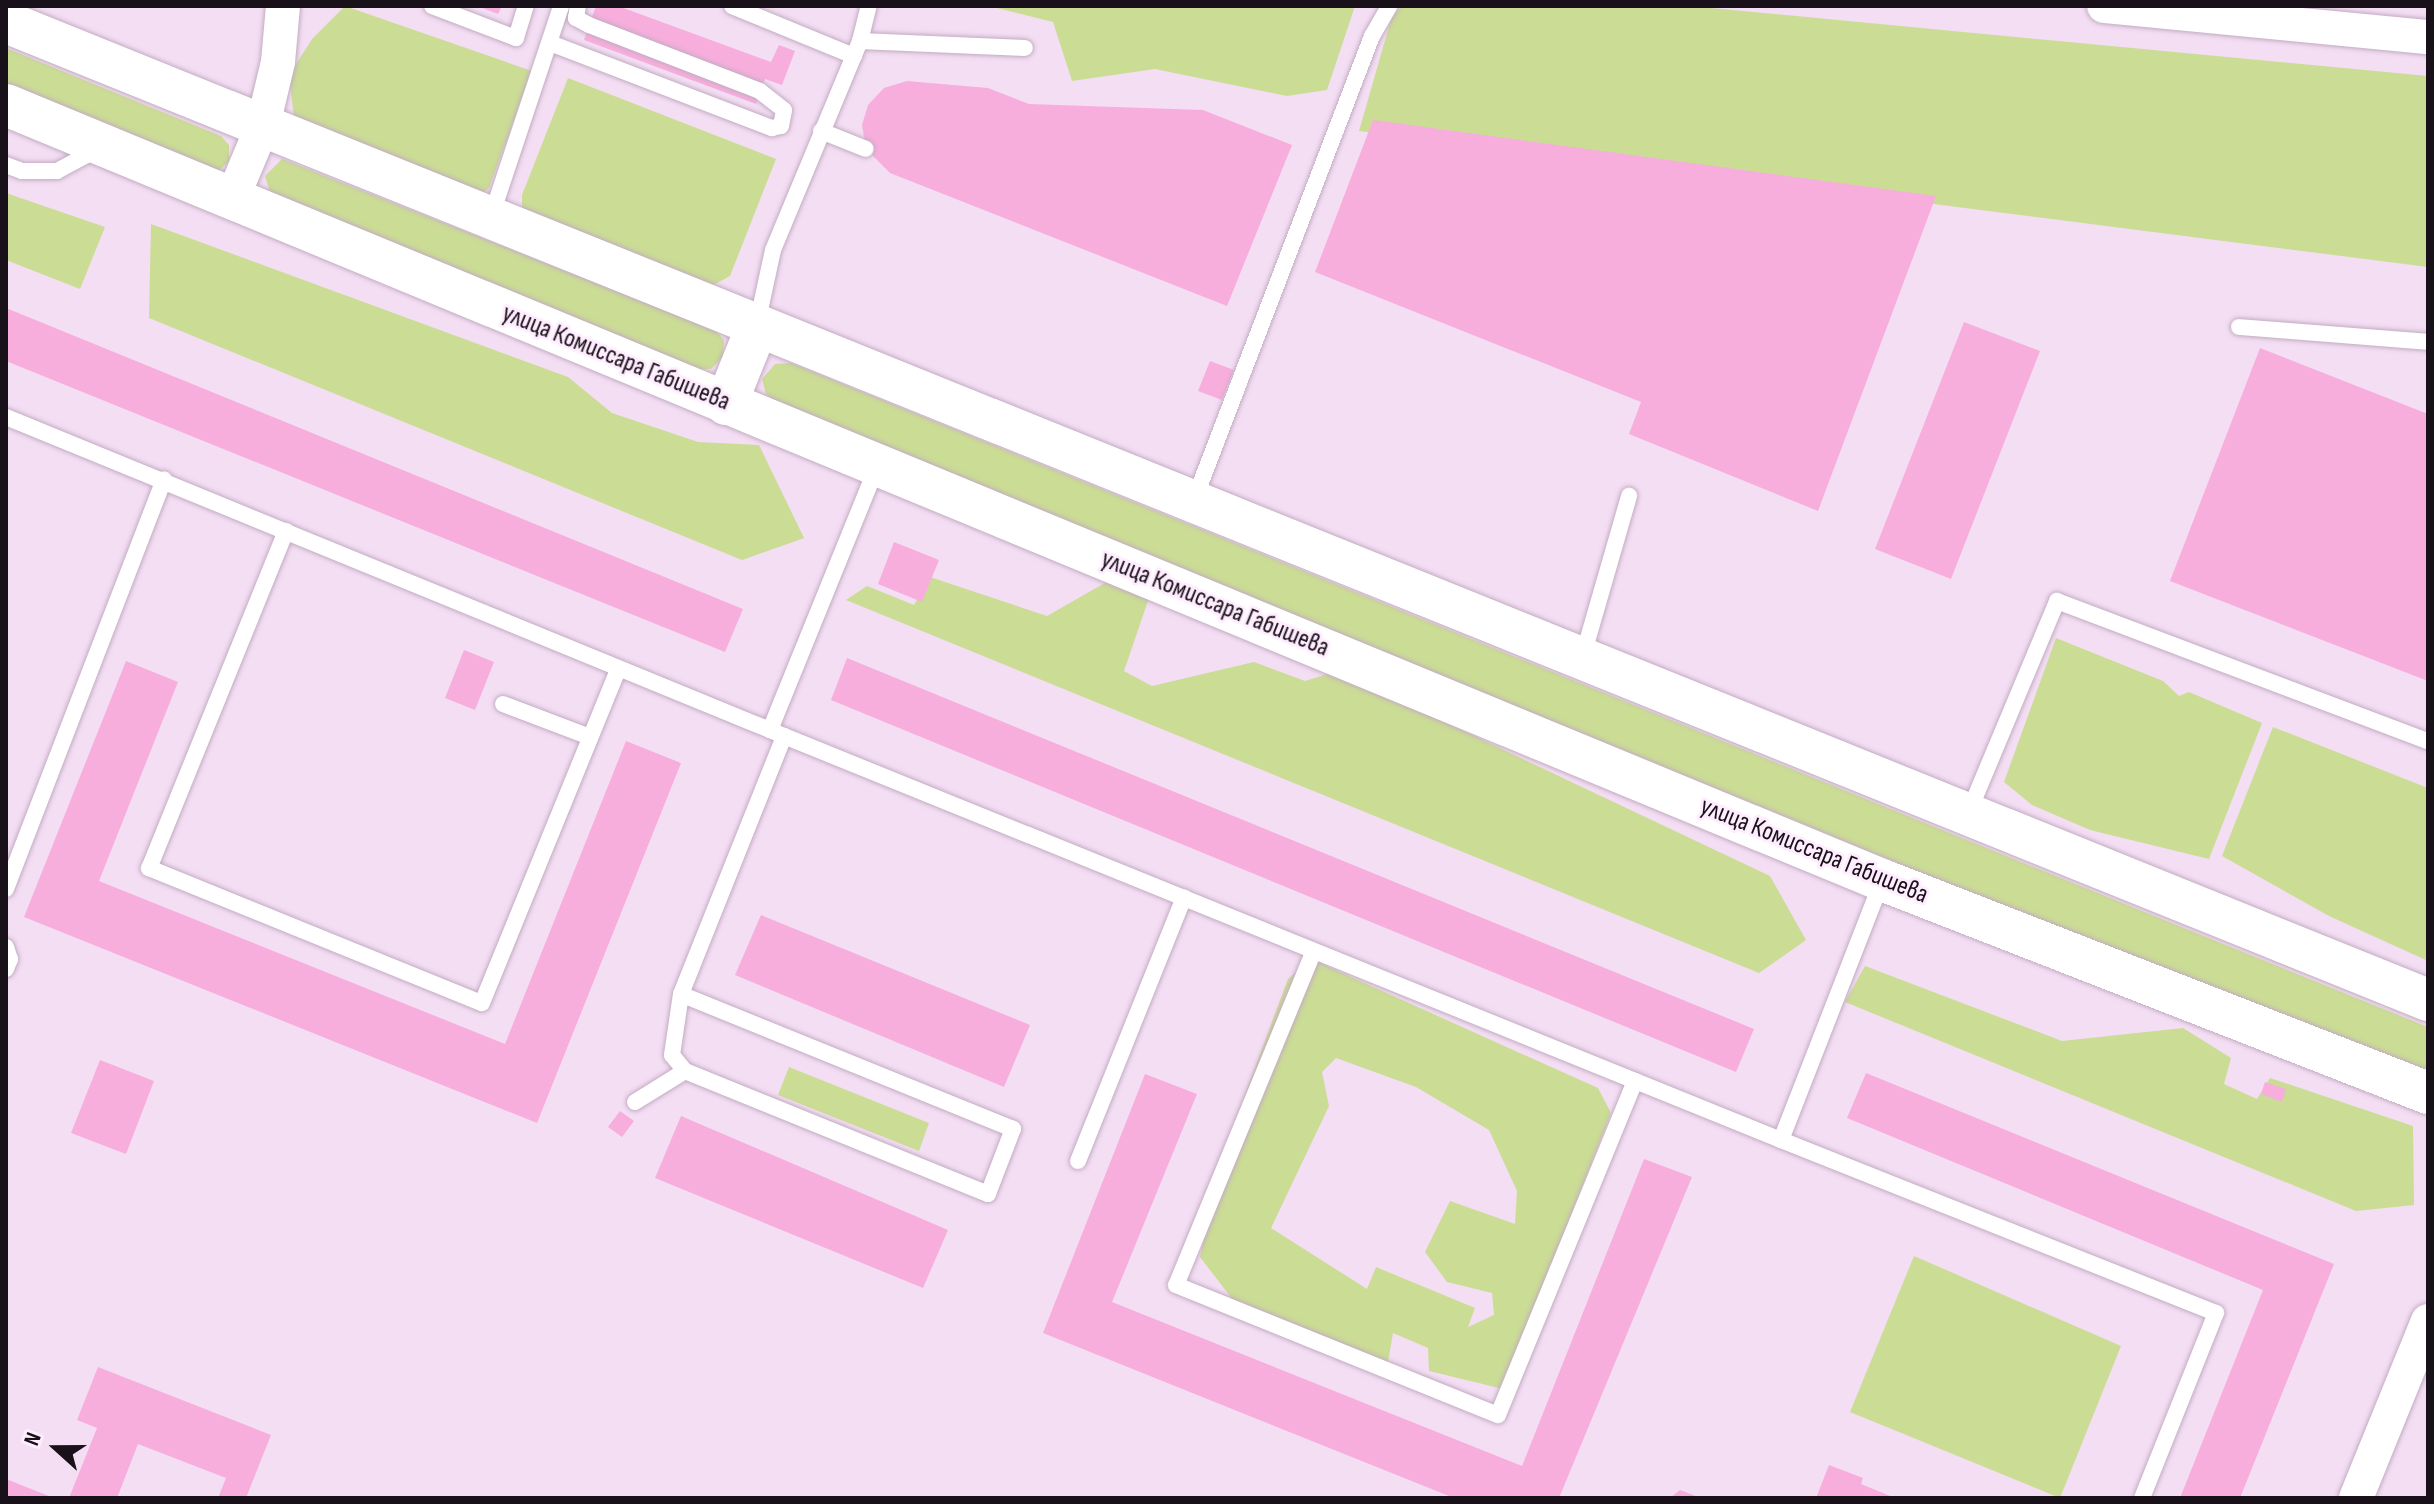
<!DOCTYPE html>
<html>
<head>
<meta charset="utf-8">
<style>
	body { margin:0 }
	#map { position:relative; width:2434px; height:1504px; overflow:hidden; background:#f4def4; font-family:"Sofia Sans Condensed",sans-serif }
	div>[style] { position:absolute }
	.green>* { inset:0; background:#cbdc95 }
	.building>* { inset:0; background:#f7aedd }
	.roads { filter:drop-shadow(0 0 2px #c2acc1) drop-shadow(0 0 2px #c2acc1) }
	.service>* { height:16px; margin:-8px; padding:0 8px; transform-origin:8px; border-radius:8px; background:#fff }
	.minor>* { height:34px; margin:-17px; padding:0 17px; transform-origin:17px; border-radius:17px; background:#fff }
	.tertiary>* { height:42px; margin:-21px; padding:0 21px; transform-origin:21px; border-radius:21px; background:#fff }
	span { translate:-50% -50%; white-space:nowrap; text-align:center; line-height:1.15; -webkit-text-stroke:6px #ffedff; paint-order:stroke }
	.street-label { font-size:26px; color:#191119 }
	.frame { position:absolute; inset:0; border:8px solid #191119; pointer-events:none }
	.north { position:absolute; left:16px; top:1408px; width:80px; height:80px; -webkit-text-stroke:6px #ffedff; paint-order:stroke; rotate:291deg; font-size:22px; font-weight:700; line-height:32px; text-align:center; color:#191119 }
	.north::after { content:''; display:block; margin:auto; width:28px; height:36px; background:#191119; clip-path:polygon(50% 0,100% 100%,50% 72%,0 100%) }
</style>
</head>
<body>
<div id="map">
	<div class="green">
		<div style="clip-path:polygon(345px 6px,532px 71px,489px 188px,483px 193px,295px 126px,289px 75px,312px 39px)"></div>
		<div style="clip-path:polygon(989px 6px,1355px 6px,1327px 90px,1287px 96px,1155px 69px,1072px 81px,1053px 22px)"></div>
		<div style="clip-path:polygon(1402px 6px,1690px 6px,2428px 76px,2428px 267px,1359px 131px,1392px 16px)"></div>
		<div style="clip-path:polygon(6px 48px,221px 136px,229px 145px,229px 161px,218px 172px,6px 92px)"></div>
		<div style="clip-path:polygon(568px 78px,776px 159px,730px 276px,708px 288px,522px 213px,522px 195px)"></div>
		<div style="clip-path:polygon(282px 159px,715px 330px,724px 340px,723px 357px,711px 369px,695px 369px,271px 196px,265px 176px)"></div>
		<div style="clip-path:polygon(6px 193px,105px 227px,80px 289px,6px 260px)"></div>
		<div style="clip-path:polygon(151px 224px,568px 377px,612px 413px,698px 442px,759px 445px,804px 538px,742px 560px,149px 318px)"></div>
		<div style="clip-path:polygon(791px 363px,2428px 1027px,2428px 1081px,775px 402px,766px 394px,762px 379px,775px 364px)"></div>
		<div style="clip-path:polygon(930px 577px,1047px 616px,1110px 580px,1149px 598px,1124px 671px,1152px 686px,1254px 662px,1305px 681px,1337px 671px,1770px 876px,1806px 940px,1759px 973px,846px 600px,867px 586px,914px 605px)"></div>
		<div style="clip-path:polygon(2056px 638px,2163px 681px,2179px 696px,2189px 692px,2262px 723px,2209px 859px,2090px 830px,2032px 805px,2004px 782px)"></div>
		<div style="clip-path:polygon(2273px 727px,2428px 788px,2428px 961px,2329px 916px,2222px 856px)"></div>
		<div style="clip-path:polygon(evenodd,1311px 959px,1598px 1088px,1611px 1113px,1503px 1389px,1429px 1371px,1428px 1348px,1393px 1333px,1387px 1368px,1236px 1304px,1200px 1257px,1219px 1164px,1288px 979px,1311px 959px,1336px 1058px,1416px 1087px,1489px 1130px,1517px 1191px,1515px 1224px,1450px 1201px,1425px 1252px,1447px 1282px,1492px 1293px,1494px 1315px,1468px 1327px,1475px 1308px,1376px 1267px,1367px 1289px,1271px 1228px,1329px 1106px,1322px 1072px,1336px 1058px)"></div>
		<div style="clip-path:polygon(1865px 966px,2062px 1041px,2183px 1028px,2231px 1058px,2224px 1084px,2257px 1099px,2270px 1078px,2413px 1126px,2414px 1205px,2356px 1211px,1845px 1002px)"></div>
		<div style="clip-path:polygon(789px 1067px,929px 1123px,919px 1151px,778px 1095px)"></div>
		<div style="clip-path:polygon(1914px 1256px,2121px 1346px,2060px 1498px,1850px 1412px)"></div>
	</div>
	<div class="building">
		<div style="clip-path:polygon(477px 6px,502px 6px,498px 14px)"></div>
		<div style="clip-path:polygon(596px 6px,618px 6px,771px 62px,779px 45px,795px 51px,782px 85px,765px 79px,756px 104px,584px 40px)"></div>
		<div style="clip-path:polygon(907px 81px,988px 88px,1029px 104px,1203px 110px,1292px 145px,1227px 306px,890px 173px,866px 149px,862px 125px,868px 105px,884px 88px)"></div>
		<div style="clip-path:polygon(1373px 120px,1936px 196px,1818px 511px,1629px 434px,1641px 402px,1315px 272px)"></div>
		<div style="clip-path:polygon(6px 308px,743px 609px,725px 652px,6px 361px)"></div>
		<div style="clip-path:polygon(1964px 322px,2040px 351px,1951px 579px,1875px 549px)"></div>
		<div style="clip-path:polygon(2260px 348px,2428px 414px,2428px 681px,2170px 581px)"></div>
		<div style="clip-path:polygon(1210px 361px,1234px 370px,1222px 400px,1198px 391px)"></div>
		<div style="clip-path:polygon(894px 542px,939px 560px,922px 602px,878px 584px)"></div>
		<div style="clip-path:polygon(464px 650px,494px 662px,475px 710px,445px 698px)"></div>
		<div style="clip-path:polygon(847px 658px,1754px 1029px,1736px 1072px,831px 700px)"></div>
		<div style="clip-path:polygon(126px 661px,178px 682px,99px 881px,505px 1044px,626px 741px,681px 763px,537px 1123px,24px 917px)"></div>
		<div style="clip-path:polygon(761px 915px,1030px 1025px,1004px 1087px,735px 975px)"></div>
		<div style="clip-path:polygon(100px 1060px,154px 1081px,126px 1154px,71px 1133px)"></div>
		<div style="clip-path:polygon(1866px 1073px,2334px 1264px,2240px 1498px,2180px 1498px,2263px 1290px,1847px 1118px)"></div>
		<div style="clip-path:polygon(1145px 1074px,1197px 1094px,1112px 1302px,1522px 1466px,1644px 1159px,1692px 1177px,1559px 1498px,1454px 1498px,1043px 1333px)"></div>
		<div style="clip-path:polygon(2265px 1082px,2286px 1089px,2282px 1102px,2261px 1094px)"></div>
		<div style="clip-path:polygon(620px 1111px,634px 1121px,622px 1137px,608px 1127px)"></div>
		<div style="clip-path:polygon(681px 1116px,948px 1230px,923px 1288px,655px 1178px)"></div>
		<div style="clip-path:polygon(98px 1367px,271px 1435px,246px 1498px,218px 1498px,226px 1478px,138px 1444px,117px 1498px,69px 1498px,97px 1428px,77px 1420px)"></div>
		<div style="clip-path:polygon(1829px 1465px,1863px 1478px,1861px 1484px,1895px 1498px,1816px 1498px)"></div>
		<div style="clip-path:polygon(6px 1479px,54px 1498px,6px 1498px)"></div>
		<div style="clip-path:polygon(1680px 1490px,1701px 1498px,1670px 1498px)"></div>
	</div>
	<div class="roads">
		<div class="service">
			<div style="left:432px;top:6px;width:90px;rotate:20.9deg"></div>
			<div style="left:516px;top:38px;width:34px;rotate:-73deg"></div>
			<div style="left:732px;top:6px;width:132px;rotate:22.3deg"></div>
			<div style="left:860px;top:41px;width:165px;rotate:2.4deg"></div>
			<div style="left:550px;top:43px;width:238px;rotate:21deg"></div>
			<div style="left:772px;top:128px;width:9px;rotate:-13deg"></div>
			<div style="left:781px;top:126px;width:16px;rotate:-79deg"></div>
			<div style="left:784px;top:110px;width:31px;rotate:-142deg"></div>
			<div style="left:760px;top:91px;width:183px;rotate:-158.9deg"></div>
			<div style="left:589px;top:25px;width:15px;rotate:-152deg"></div>
			<div style="left:576px;top:18px;width:12px;rotate:-81deg"></div>
			<div style="left:821px;top:131px;width:48px;rotate:21.8deg"></div>
			<div style="left:6px;top:165px;width:17px;rotate:21deg"></div>
			<div style="left:22px;top:171px;width:35px"></div>
			<div style="left:57px;top:171px;width:47px;rotate:-28.2deg"></div>
			<div style="left:491px;top:217px;width:222px;rotate:-71.6deg"></div>
			<div style="left:757px;top:324px;width:76px;rotate:-77.8deg"></div>
			<div style="left:773px;top:250px;width:226px;rotate:-67.4deg"></div>
			<div style="left:860px;top:41px;width:36px;rotate:-76deg"></div>
			<div style="left:2239px;top:327px;width:190px;rotate:4.5deg"></div>
			<div style="left:6px;top:417px;width:826px;rotate:22.28deg"></div>
			<div style="left:770px;top:730px;width:284px;rotate:-67.9deg"></div>
			<div style="left:1193px;top:503px;width:500px;rotate:-69.03deg"></div>
			<div style="left:1372px;top:36px;width:34px;rotate:-60deg"></div>
			<div style="left:286px;top:531px;width:364px;rotate:112.1deg"></div>
			<div style="left:149px;top:868px;width:359px;rotate:22.1deg"></div>
			<div style="left:482px;top:1003px;width:360px;rotate:-67.8deg"></div>
			<div style="left:1582px;top:659px;width:170px;rotate:-73.9deg"></div>
			<div style="left:503px;top:704px;width:93px;rotate:20.8deg"></div>
			<div style="left:784px;top:736px;width:1076px;rotate:22.06deg"></div>
			<div style="left:1781px;top:1140px;width:278px;rotate:-68.7deg"></div>
			<div style="left:1968px;top:814px;width:231px;rotate:-67.3deg"></div>
			<div style="left:2057px;top:601px;width:397px;rotate:20.7deg"></div>
			<div style="left:6px;top:889px;width:439px;rotate:-68.9deg"></div>
			<div style="left:6px;top:947px;width:13px;rotate:72deg"></div>
			<div style="left:10px;top:959px;width:11px;rotate:112deg"></div>
			<div style="left:1313px;top:953px;width:359px;rotate:112.4deg"></div>
			<div style="left:1176px;top:1285px;width:347px;rotate:22deg"></div>
			<div style="left:1498px;top:1415px;width:361px;rotate:-67.7deg"></div>
			<div style="left:681px;top:994px;width:62px;rotate:98.4deg"></div>
			<div style="left:672px;top:1055px;width:21px;rotate:51deg"></div>
			<div style="left:685px;top:1071px;width:327px;rotate:22.1deg"></div>
			<div style="left:988px;top:1194px;width:70px;rotate:-69deg"></div>
			<div style="left:1013px;top:1129px;width:358px;rotate:-157.9deg"></div>
			<div style="left:681px;top:994px;width:278px;rotate:-68.2deg"></div>
			<div style="left:784px;top:736px;width:15px;rotate:-157deg"></div>
			<div style="left:635px;top:1102px;width:59px;rotate:-31.8deg"></div>
			<div style="left:1781px;top:1140px;width:468px;rotate:21.7deg"></div>
			<div style="left:2216px;top:1313px;width:199px;rotate:111.8deg"></div>
			<div style="left:1078px;top:1161px;width:284px;rotate:-68.1deg"></div>
		</div>
		<div class="minor">
			<div style="left:2104px;top:6px;width:325px;rotate:5.5deg"></div>
			<div style="left:232px;top:199px;width:80px;rotate:-67.3deg"></div>
			<div style="left:263px;top:125px;width:65px;rotate:-76.6deg"></div>
			<div style="left:278px;top:62px;width:56px;rotate:-84.9deg"></div>
			<div style="left:2356px;top:1498px;width:191px;rotate:-67.9deg"></div>
		</div>
		<div class="tertiary">
			<div style="left:6px;top:22px;width:2612px;rotate:21.99deg"></div>
			<div style="left:6px;top:105px;width:2030px;rotate:22.45deg"></div>
			<div style="left:1882px;top:880px;width:586px;rotate:21.31deg"></div>
			<div style="left:726px;top:404px;width:83px;rotate:-68.1deg"></div>
		</div>
	</div>
	<div class="street-label">
		<span style="left:616px;top:358px;rotate:22deg">улица Комиссара Габишева</span>
		<span style="left:1215px;top:604px;rotate:22deg">улица Комиссара Габишева</span>
		<span style="left:1814px;top:851px;rotate:22deg">улица Комиссара Габишева</span>
	</div>
	<div class="frame"></div>
	<div class="north">N</div>
</div>
</body>
</html>
